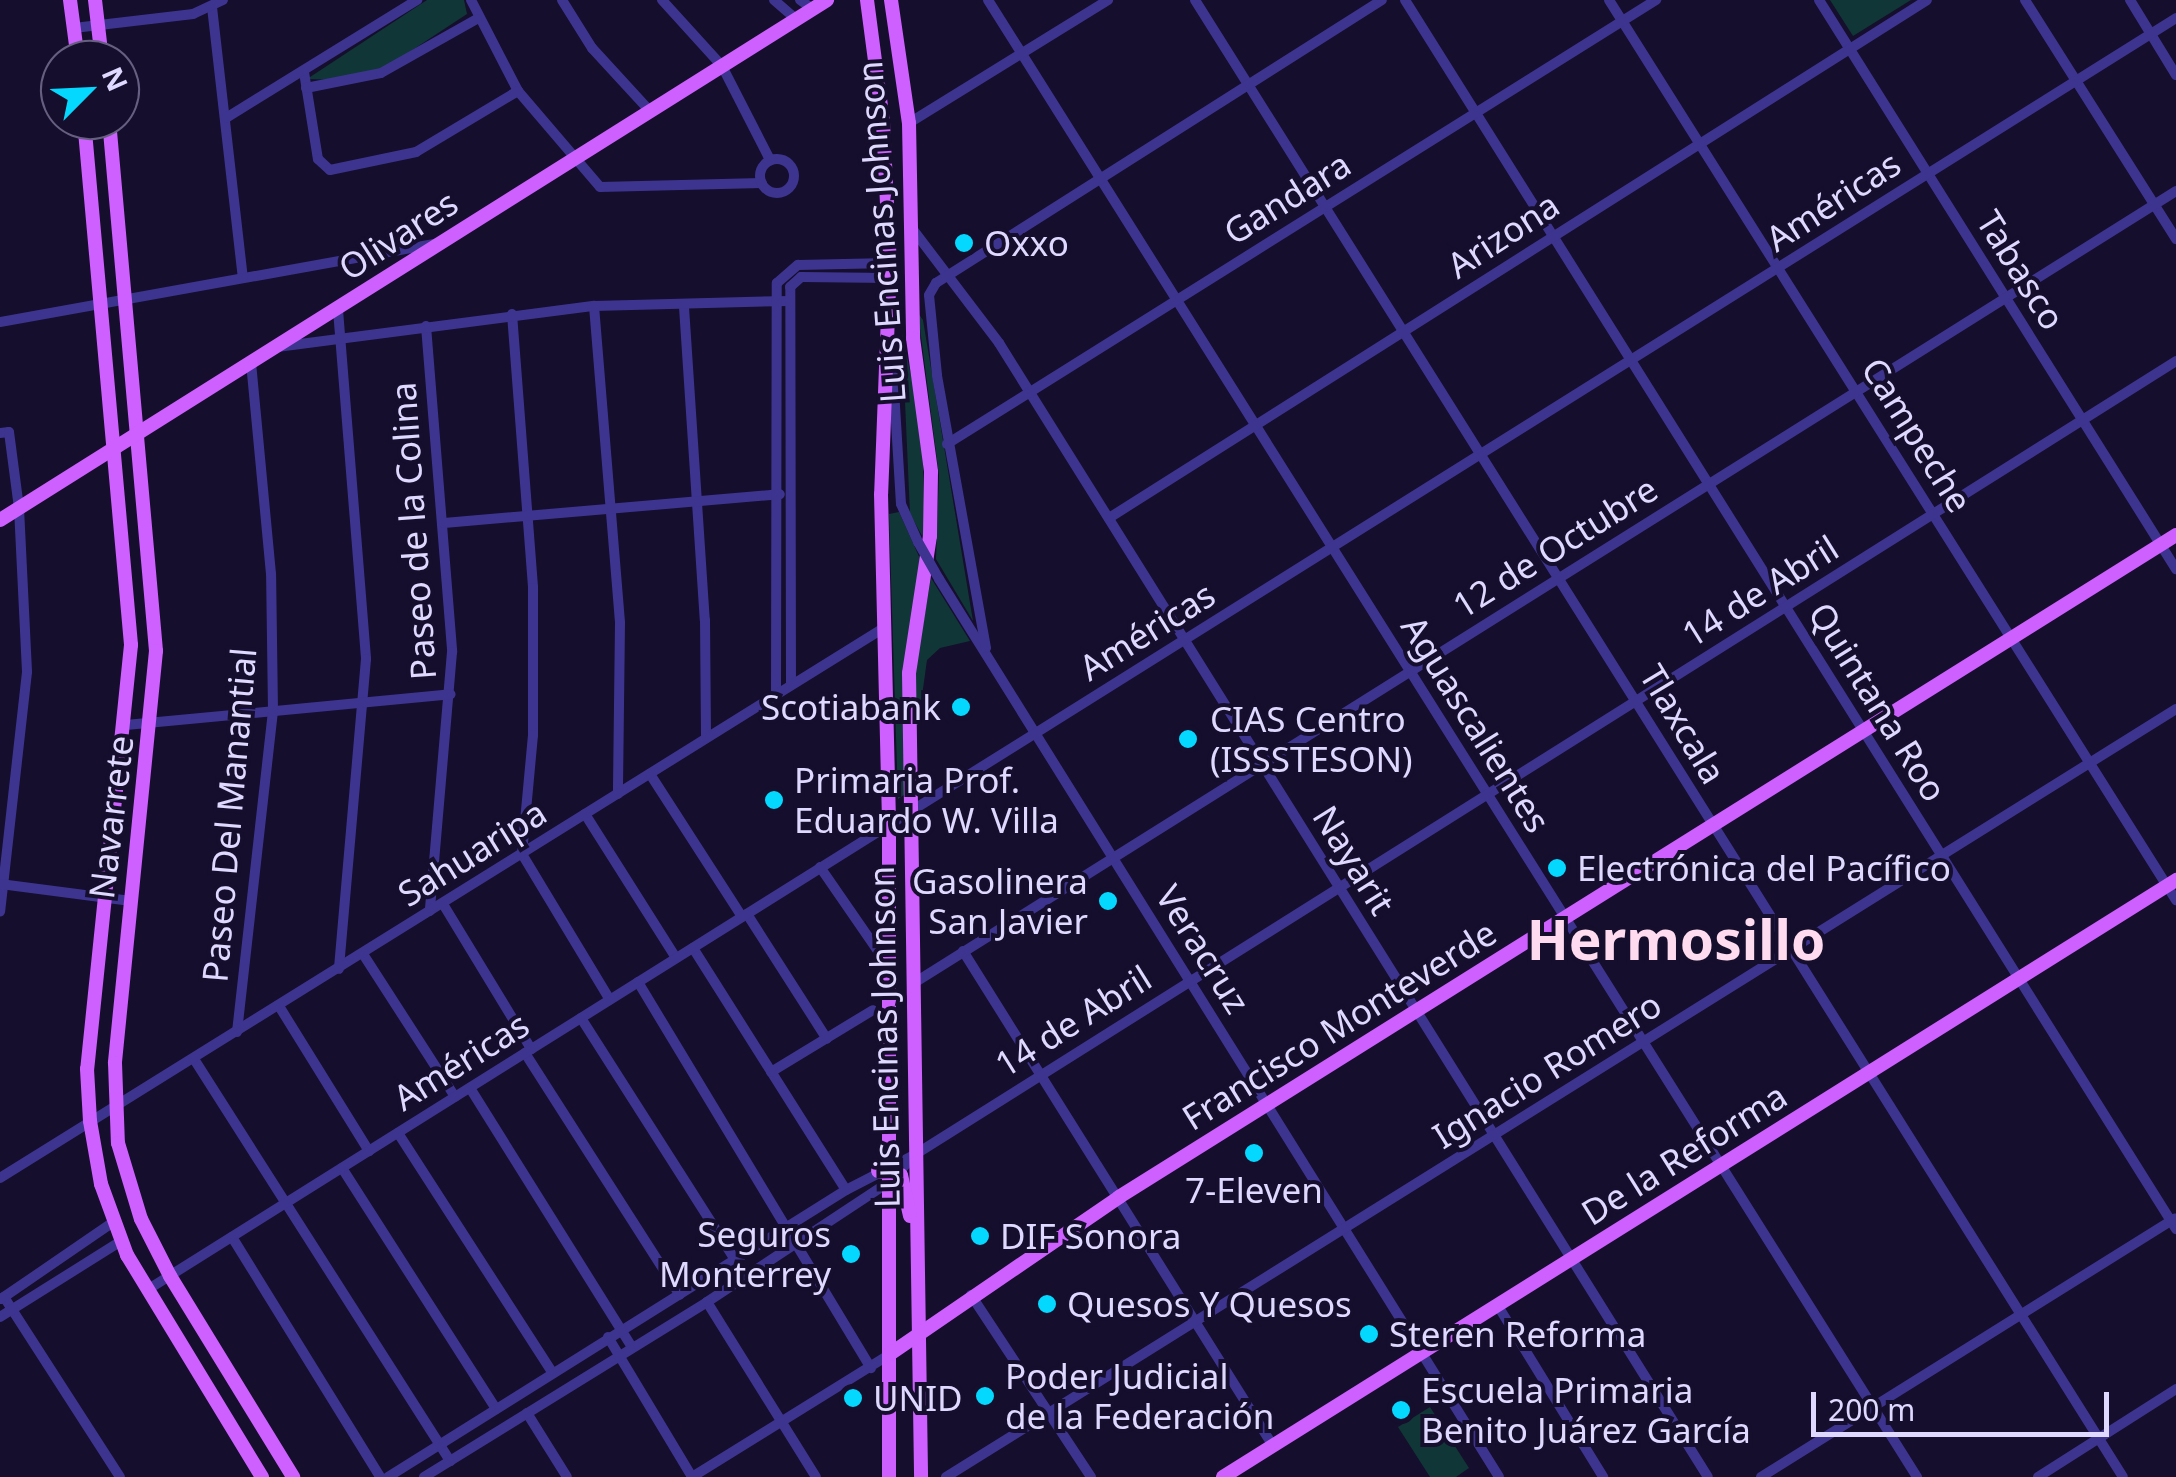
<!DOCTYPE html>
<html>
<head>
<meta charset="utf-8">
<style>
	body { margin:0 }
	#map { position:relative; width:2176px; height:1477px; overflow:hidden; background:#150e2c; font-family:"Noto Sans",sans-serif }
	div>[style] { position:absolute }
	.green>* { inset:0; background:#103637 }
	.minor>* { height:10px; margin:-5px; padding:0 5px; transform-origin:5px; border-radius:5px; background:#3d3490 }
	.minor>.ring { margin:-5px; padding:0; box-sizing:content-box; background:none; border:10px solid #3d3490; border-radius:50% }
	.major>* { height:14px; margin:-7px; padding:0 7px; transform-origin:7px; border-radius:7px; background:#cd60ff }
	.minor-bridge>* { height:10px; margin:-5px; padding:0 5px; transform-origin:5px; border-radius:5px; background:#3d3490 }
	.dots>* { width:28px; height:28px; translate:-50% -50%; box-sizing:border-box; border:5px solid #150e2c; border-radius:50% }
	span { translate:-50% -50%; white-space:nowrap; text-align:center; line-height:1.15; -webkit-text-stroke:8px #150e2c; paint-order:stroke }
	.street-label { font-size:35px; color:#e0d9ff }
	.poi-label { font-size:35px; color:#e0d9ff }
	.left { translate:0 -50%; text-align:left }
	.right { translate:-100% -50%; text-align:right }
	.town-label { font-size:55px; color:#ffdbf0; font-weight:700 }
	.north { position:absolute; left:40px; top:40px; width:100px; height:100px; box-sizing:border-box; background:#150e2c; border:2px solid #665f80; border-radius:50%; rotate:66deg; font-size:28px; font-weight:700; line-height:40px; text-align:center; color:#e0d9ff }
	.north::after { content:''; display:block; margin:auto; width:35px; height:45px; background:#05d8ff; clip-path:polygon(50% 0,100% 100%,50% 72%,0 100%) }
	.scale { position:absolute; left:1811px; top:1392px; width:298px; height:45px; box-sizing:border-box; border:5px solid #e0d9ff; border-top:0; padding-left:12px; font-size:30px; line-height:35px; white-space:nowrap; color:#e0d9ff; -webkit-text-stroke:8px #150e2c; paint-order:stroke }
</style>
</head>
<body>
<div id="map">
	<div class="green">
		<div style="clip-path:polygon(427px 0,464px 0,467px 14px,388px 66px,341px 80px,307px 79px)"></div>
		<div style="clip-path:polygon(1830px 0,1911px 0,1853px 36px)"></div>
		<div style="clip-path:polygon(918px 313px,923px 320px,973px 621px,936px 559px,939px 475px)"></div>
		<div style="clip-path:polygon(902px 334px,922px 426px,925px 541px,910px 514px)"></div>
		<div style="clip-path:polygon(899px 512px,921px 561px,906px 658px,904px 795px,898px 799px,889px 514px)"></div>
		<div style="clip-path:polygon(931px 578px,970px 641px,940px 648px,927px 660px,918px 725px,913px 725px,913px 684px)"></div>
		<div style="clip-path:polygon(1430px 1407px,1469px 1468px,1456px 1477px,1430px 1477px,1398px 1427px)"></div>
	</div>
	<div class="minor">
		<div style="left:471px;top:0;width:102px;rotate:62.7deg"></div>
		<div style="left:518px;top:91px;width:126px;rotate:49.5deg"></div>
		<div style="left:600px;top:187px;width:162px;rotate:-1.4deg"></div>
		<div style="left:562px;top:0;width:57px;rotate:58deg"></div>
		<div style="left:592px;top:48px;width:86px;rotate:47.4deg"></div>
		<div style="left:662px;top:0;width:89px;rotate:47.7deg"></div>
		<div style="left:722px;top:66px;width:106px;rotate:62.9deg"></div>
		<div style="left:774px;top:0;width:29px;rotate:41deg"></div>
		<div style="left:800px;top:0;width:16px;rotate:35deg"></div>
		<div style="left:988px;top:0;width:1745px;rotate:57.83deg"></div>
		<div style="left:1195px;top:0;width:1744px;rotate:57.86deg"></div>
		<div style="left:1405px;top:0;width:1451px;rotate:57.9deg"></div>
		<div style="left:1609px;top:0;width:1064px;rotate:57.79deg"></div>
		<div style="left:1819px;top:0;width:672px;rotate:57.9deg"></div>
		<div style="left:2025px;top:0;width:283px;rotate:57.7deg"></div>
		<div style="left:2130px;top:0;width:88px;rotate:58.5deg"></div>
		<div style="left:212px;top:7px;width:272px;rotate:83.5deg"></div>
		<div style="left:74px;top:28px;width:120px;rotate:-6.7deg"></div>
		<div style="left:193px;top:14px;width:33px;rotate:-25deg"></div>
		<div style="left:304px;top:72px;width:88px;rotate:80.9deg"></div>
		<div style="left:318px;top:159px;width:16px;rotate:43deg"></div>
		<div style="left:330px;top:170px;width:88px;rotate:-11.8deg"></div>
		<div style="left:416px;top:152px;width:119px;rotate:-30.9deg"></div>
		<div style="left:306px;top:88px;width:76px;rotate:-11.3deg"></div>
		<div style="left:381px;top:73px;width:110px;rotate:-29.4deg"></div>
		<div style="left:226px;top:118px;width:225px;rotate:-31.7deg"></div>
		<div style="left:909px;top:123px;width:234px;rotate:-31.7deg"></div>
		<div class="ring" style="left:760px;top:159px;width:24px;height:24px"></div>
		<div style="left:911px;top:227px;width:146px;rotate:52.8deg"></div>
		<div style="left:999px;top:343px;width:1337px;rotate:57.99deg"></div>
		<div style="left:594px;top:306px;width:318px;rotate:85.3deg"></div>
		<div style="left:620px;top:623px;width:171px;rotate:90.7deg"></div>
		<div style="left:684px;top:307px;width:314px;rotate:86.2deg"></div>
		<div style="left:705px;top:620px;width:118px;rotate:89.5deg"></div>
		<div style="left:338px;top:310px;width:350px;rotate:85.4deg"></div>
		<div style="left:366px;top:659px;width:311px;rotate:95deg"></div>
		<div style="left:512px;top:314px;width:274px;rotate:85.6deg"></div>
		<div style="left:533px;top:587px;width:148px;rotate:90deg"></div>
		<div style="left:533px;top:735px;width:120px;rotate:95.3deg"></div>
		<div style="left:522px;top:854px;width:170px;rotate:58.9deg"></div>
		<div style="left:0;top:322px;width:444px;rotate:-10.2deg"></div>
		<div style="left:426px;top:326px;width:327px;rotate:85.4deg"></div>
		<div style="left:452px;top:652px;width:260px;rotate:94.9deg"></div>
		<div style="left:277px;top:347px;width:320px;rotate:-7.4deg"></div>
		<div style="left:594px;top:306px;width:195px;rotate:-1.5deg"></div>
		<div style="left:892px;top:357px;width:147px;rotate:86.5deg"></div>
		<div style="left:901px;top:504px;width:42px;rotate:65.9deg"></div>
		<div style="left:0;top:433px;width:9px;rotate:-6deg"></div>
		<div style="left:9px;top:432px;width:77px;rotate:82.5deg"></div>
		<div style="left:19px;top:508px;width:164px;rotate:87.2deg"></div>
		<div style="left:27px;top:672px;width:241px;rotate:96.4deg"></div>
		<div style="left:947px;top:444px;width:837px;rotate:-32.06deg"></div>
		<div style="left:1109px;top:518px;width:968px;rotate:-32.34deg"></div>
		<div style="left:444px;top:523px;width:337px;rotate:-4.9deg"></div>
		<div style="left:939px;top:579px;width:1058px;rotate:58.05deg"></div>
		<div style="left:986px;top:648px;width:277px;rotate:-100.2deg"></div>
		<div style="left:937px;top:375px;width:80px;rotate:-95.7deg"></div>
		<div style="left:929px;top:295px;width:14px;rotate:-60deg"></div>
		<div style="left:936px;top:283px;width:528px;rotate:-32.4deg"></div>
		<div style="left:791px;top:685px;width:398px;rotate:-90.1deg"></div>
		<div style="left:790px;top:287px;width:15px;rotate:-42deg"></div>
		<div style="left:801px;top:277px;width:89px;rotate:0.6deg"></div>
		<div style="left:776px;top:694px;width:411px;rotate:-89.9deg"></div>
		<div style="left:777px;top:283px;width:28px;rotate:-41deg"></div>
		<div style="left:798px;top:265px;width:92px;rotate:-1.2deg"></div>
		<div style="left:126px;top:725px;width:326px;rotate:-5.4deg"></div>
		<div style="left:650px;top:774px;width:170px;rotate:57.2deg"></div>
		<div style="left:585px;top:814px;width:170px;rotate:57.7deg"></div>
		<div style="left:820px;top:867px;width:118px;rotate:55.4deg"></div>
		<div style="left:0;top:884px;width:132px;rotate:7.4deg"></div>
		<div style="left:443px;top:904px;width:170px;rotate:58.7deg"></div>
		<div style="left:747px;top:914px;width:148px;rotate:57.4deg"></div>
		<div style="left:693px;top:948px;width:286px;rotate:57.7deg"></div>
		<div style="left:963px;top:951px;width:584px;rotate:57.94deg"></div>
		<div style="left:363px;top:954px;width:170px;rotate:57.2deg"></div>
		<div style="left:638px;top:982px;width:451px;rotate:58.9deg"></div>
		<div style="left:914px;top:983px;width:1490px;rotate:-32.11deg"></div>
		<div style="left:279px;top:1006px;width:171px;rotate:58.2deg"></div>
		<div style="left:581px;top:1018px;width:287px;rotate:57.5deg"></div>
		<div style="left:237px;top:1032px;width:323px;rotate:-83.6deg"></div>
		<div style="left:273px;top:711px;width:137px;rotate:-90.8deg"></div>
		<div style="left:271px;top:574px;width:212px;rotate:-95.4deg"></div>
		<div style="left:525px;top:1053px;width:287px;rotate:57.4deg"></div>
		<div style="left:194px;top:1059px;width:477px;rotate:57.5deg"></div>
		<div style="left:771px;top:1072px;width:119px;rotate:-31.3deg"></div>
		<div style="left:470px;top:1088px;width:305px;rotate:58deg"></div>
		<div style="left:398px;top:1133px;width:284px;rotate:57.2deg"></div>
		<div style="left:342px;top:1168px;width:286px;rotate:57.4deg"></div>
		<div style="left:0;top:1178px;width:1039px;rotate:-31.9deg"></div>
		<div style="left:232px;top:1237px;width:282px;rotate:58.3deg"></div>
		<div style="left:147px;top:1290px;width:2395px;rotate:-32.08deg"></div>
		<div style="left:971px;top:1295px;width:218px;rotate:56.6deg"></div>
		<div style="left:4px;top:1297px;width:214px;rotate:57.2deg"></div>
		<div style="left:1px;top:1299px;width:135px;rotate:-34.4deg"></div>
		<div style="left:707px;top:1302px;width:206px;rotate:58.1deg"></div>
		<div style="left:1498px;top:1306px;width:201px;rotate:58.4deg"></div>
		<div style="left:0;top:1317px;width:143px;rotate:-32.1deg"></div>
		<div style="left:608px;top:1337px;width:163px;rotate:59deg"></div>
		<div style="left:527px;top:1413px;width:75px;rotate:58deg"></div>
		<div style="left:388px;top:1477px;width:540px;rotate:-32.07deg"></div>
		<div style="left:846px;top:1190px;width:79px;rotate:-27.2deg"></div>
		<div style="left:916px;top:1154px;width:1489px;rotate:-32.18deg"></div>
		<div style="left:424px;top:1477px;width:333px;rotate:-31.7deg"></div>
		<div style="left:707px;top:1302px;width:218px;rotate:-33.4deg"></div>
		<div style="left:889px;top:1182px;width:33px;rotate:-46deg"></div>
		<div style="left:692px;top:1477px;width:232px;rotate:-31.8deg"></div>
		<div style="left:946px;top:1477px;width:1450px;rotate:-31.98deg"></div>
		<div style="left:1761px;top:1477px;width:488px;rotate:-32deg"></div>
		<div style="left:2038px;top:1477px;width:164px;rotate:-32.5deg"></div>
	</div>
	<div class="major">
		<div style="left:70px;top:0;width:61px;rotate:82.4deg"></div>
		<div style="left:95px;top:0;width:60px;rotate:83.3deg"></div>
		<div style="left:867px;top:0;width:123px;rotate:82.5deg"></div>
		<div style="left:883px;top:122px;width:141px;rotate:87.2deg"></div>
		<div style="left:890px;top:263px;width:231px;rotate:92.2deg"></div>
		<div style="left:881px;top:494px;width:331px;rotate:88.6deg"></div>
		<div style="left:889px;top:825px;width:652px;rotate:90deg"></div>
		<div style="left:891px;top:0;width:124px;rotate:81.7deg"></div>
		<div style="left:909px;top:123px;width:215px;rotate:88.9deg"></div>
		<div style="left:913px;top:338px;width:135px;rotate:82.3deg"></div>
		<div style="left:931px;top:472px;width:64px;rotate:90.9deg"></div>
		<div style="left:930px;top:536px;width:139px;rotate:98.7deg"></div>
		<div style="left:909px;top:673px;width:804px;rotate:89.14deg"></div>
		<div style="left:84px;top:120px;width:527px;rotate:84.88deg"></div>
		<div style="left:131px;top:645px;width:426px;rotate:95.9deg"></div>
		<div style="left:87px;top:1069px;width:52px;rotate:86.7deg"></div>
		<div style="left:90px;top:1121px;width:64px;rotate:80.1deg"></div>
		<div style="left:101px;top:1184px;width:76px;rotate:69.9deg"></div>
		<div style="left:127px;top:1255px;width:260px;rotate:58.7deg"></div>
		<div style="left:109px;top:120px;width:533px;rotate:84.94deg"></div>
		<div style="left:156px;top:651px;width:414px;rotate:95.7deg"></div>
		<div style="left:115px;top:1063px;width:80px;rotate:87.9deg"></div>
		<div style="left:118px;top:1143px;width:79px;rotate:73.2deg"></div>
		<div style="left:141px;top:1219px;width:64px;rotate:63deg"></div>
		<div style="left:170px;top:1276px;width:236px;rotate:58.5deg"></div>
		<div style="left:0;top:520px;width:977px;rotate:-32.16deg"></div>
		<div style="left:878px;top:1171px;width:23px;rotate:10deg"></div>
		<div style="left:901px;top:1175px;width:42px;rotate:77.6deg"></div>
		<div style="left:890px;top:1354px;width:278px;rotate:-34.4deg"></div>
		<div style="left:1119px;top:1197px;width:1247px;rotate:-32.06deg"></div>
		<div style="left:1223px;top:1477px;width:1125px;rotate:-32.06deg"></div>
	</div>
	<div class="minor-bridge">
		<div style="left:918px;top:542px;width:43px;rotate:60.4deg"></div>
	</div>
	<div class="dots">
		<div style="left:964px;top:243px;background:#05d8ff"></div>
		<div style="left:961px;top:707px;background:#05d8ff"></div>
		<div style="left:1188px;top:739px;background:#05d8ff"></div>
		<div style="left:774px;top:800px;background:#05d8ff"></div>
		<div style="left:1557px;top:868px;background:#05d8ff"></div>
		<div style="left:1108px;top:901px;background:#05d8ff"></div>
		<div style="left:1254px;top:1153px;background:#05d8ff"></div>
		<div style="left:980px;top:1236px;background:#05d8ff"></div>
		<div style="left:851px;top:1254px;background:#05d8ff"></div>
		<div style="left:1047px;top:1304px;background:#05d8ff"></div>
		<div style="left:1369px;top:1334px;background:#05d8ff"></div>
		<div style="left:985px;top:1396px;background:#05d8ff"></div>
		<div style="left:853px;top:1398px;background:#05d8ff"></div>
		<div style="left:1401px;top:1410px;background:#05d8ff"></div>
	</div>
	<div class="street-label">
		<span style="left:1287px;top:198px;rotate:-32deg">Gandara</span>
		<span style="left:1833px;top:201px;rotate:-33deg">Américas</span>
		<span style="left:881px;top:232px;rotate:-94deg">Luis Encinas Johnson</span>
		<span style="left:398px;top:235px;rotate:-33deg">Olivares</span>
		<span style="left:1503px;top:235px;rotate:-33deg">Arizona</span>
		<span style="left:2021px;top:270px;rotate:58deg">Tabasco</span>
		<span style="left:1917px;top:435px;rotate:58deg">Campeche</span>
		<span style="left:413px;top:531px;rotate:-94deg">Paseo de la Colina</span>
		<span style="left:1555px;top:547px;rotate:-32deg">12 de Octubre</span>
		<span style="left:1760px;top:591px;rotate:-32deg">14 de Abril</span>
		<span style="left:1147px;top:631px;rotate:-32deg">Américas</span>
		<span style="left:1878px;top:702px;rotate:58deg">Quintana Roo</span>
		<span style="left:1476px;top:724px;rotate:58deg">Aguascalientes</span>
		<span style="left:1683px;top:724px;rotate:59deg">Tlaxcala</span>
		<span style="left:229px;top:815px;rotate:-85deg">Paseo Del Manantial</span>
		<span style="left:111px;top:817px;rotate:-83deg">Navarrete</span>
		<span style="left:472px;top:853px;rotate:-32deg">Sahuaripa</span>
		<span style="left:1354px;top:860px;rotate:58deg">Nayarit</span>
		<span style="left:1203px;top:949px;rotate:58deg">Veracruz</span>
		<span style="left:1073px;top:1021px;rotate:-32deg">14 de Abril</span>
		<span style="left:1339px;top:1025px;rotate:-32deg">Francisco Monteverde</span>
		<span style="left:884px;top:1037px;rotate:-91deg">Luis Encinas Johnson</span>
		<span style="left:461px;top:1061px;rotate:-32deg">Américas</span>
		<span style="left:1547px;top:1070px;rotate:-32deg">Ignacio Romero</span>
		<span style="left:1684px;top:1154px;rotate:-32deg">De la Reforma</span>
	</div>
	<div class="poi-label">
		<span class="left" style="left:984px;top:243px">Oxxo</span>
		<span class="right" style="left:941px;top:707px">Scotiabank</span>
		<span class="left" style="left:1210px;top:739px">CIAS Centro<br>(ISSSTESON)</span>
		<span class="left" style="left:794px;top:800px">Primaria Prof.<br>Eduardo W. Villa</span>
		<span class="left" style="left:1577px;top:868px">Electrónica del Pacífico</span>
		<span class="right" style="left:1088px;top:901px">Gasolinera<br>San Javier</span>
		<span style="left:1254px;top:1190px">7-Eleven</span>
		<span class="right" style="left:831px;top:1254px">Seguros<br>Monterrey</span>
		<span class="left" style="left:1000px;top:1236px">DIF Sonora</span>
		<span class="left" style="left:1067px;top:1304px">Quesos Y Quesos</span>
		<span class="left" style="left:1389px;top:1334px">Steren Reforma</span>
		<span class="left" style="left:1005px;top:1396px">Poder Judicial<br>de la Federación</span>
		<span class="left" style="left:1421px;top:1410px">Escuela Primaria<br>Benito Juárez García</span>
		<span class="left" style="left:873px;top:1398px">UNID</span>
	</div>
	<div class="town-label">
		<span style="left:1676px;top:939px">Hermosillo</span>
	</div>
	<div class="north">N</div>
	<div class="scale">200 m</div>
</div>
</body>
</html>
